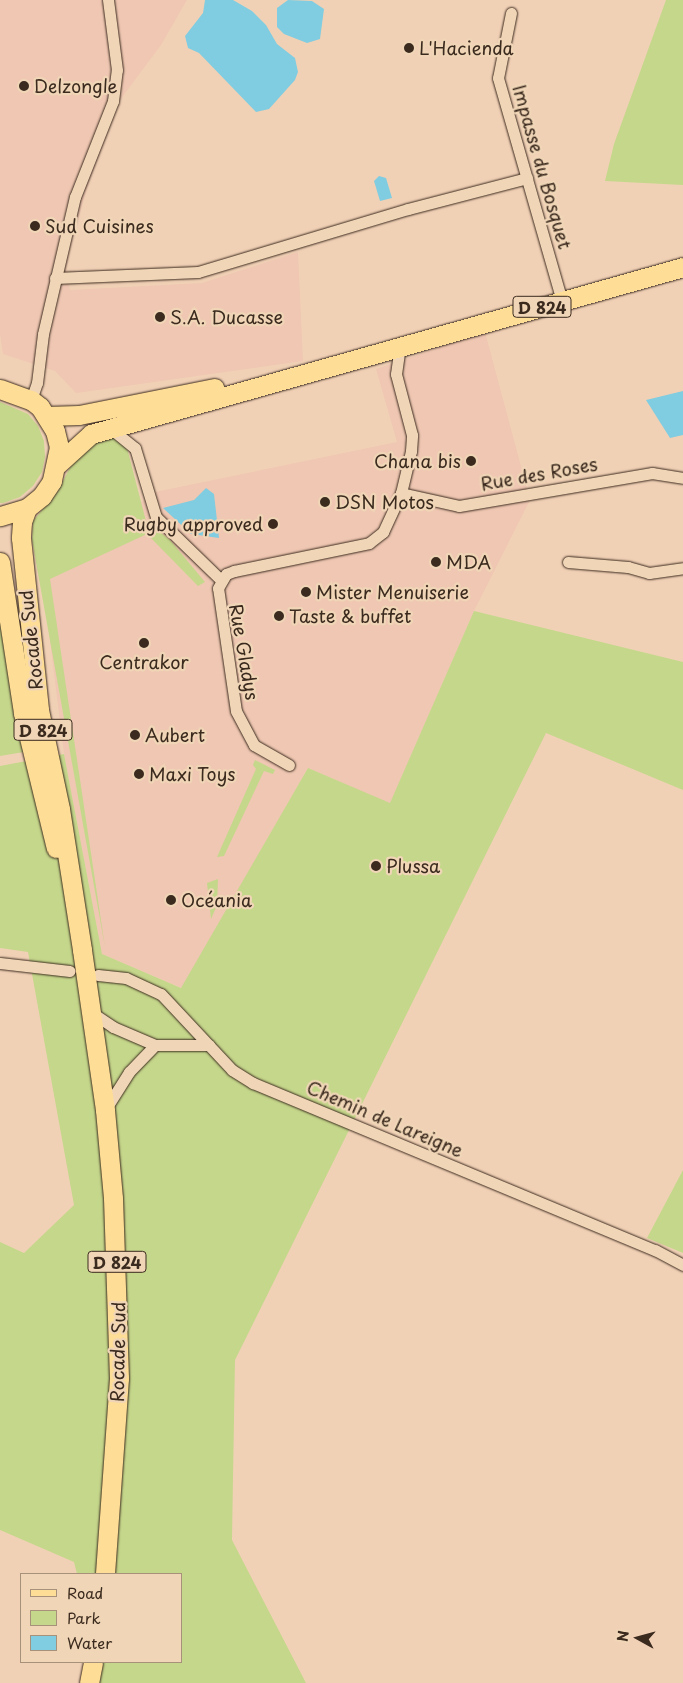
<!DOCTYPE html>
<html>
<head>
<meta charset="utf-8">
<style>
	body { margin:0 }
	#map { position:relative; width:683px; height:1683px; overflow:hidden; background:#f1d1b6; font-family:"Playpen Sans",sans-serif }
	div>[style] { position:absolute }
	.built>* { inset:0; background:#efc7b2 }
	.green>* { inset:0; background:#c5d78b }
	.water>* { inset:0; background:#80cce0 }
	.roads { filter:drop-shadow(0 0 1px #3b2a1e) drop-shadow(0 0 1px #3b2a1e) }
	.minor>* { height:11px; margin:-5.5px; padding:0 5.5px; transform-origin:5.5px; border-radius:5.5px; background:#f0d6b7 }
	.primary>* { height:19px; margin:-9.5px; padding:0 9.5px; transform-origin:9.5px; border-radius:9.5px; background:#fedd96 }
	.dots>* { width:14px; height:14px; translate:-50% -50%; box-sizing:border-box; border:2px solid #f0d6b7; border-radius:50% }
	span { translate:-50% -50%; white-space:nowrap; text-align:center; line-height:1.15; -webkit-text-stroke:4.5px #f0d6b7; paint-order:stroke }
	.shield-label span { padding:1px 4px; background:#f0d6b7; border:1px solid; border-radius:4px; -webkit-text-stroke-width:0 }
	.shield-label { font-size:16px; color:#3b2a1e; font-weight:700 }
	.poi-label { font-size:18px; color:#3b2a1e }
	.left { translate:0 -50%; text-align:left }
	.right { translate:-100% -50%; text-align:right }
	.street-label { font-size:18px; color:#3b2a1e }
	.legend { position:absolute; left:20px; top:1573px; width:162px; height:90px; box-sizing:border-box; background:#f0d6b7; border:1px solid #a8917a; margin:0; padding:6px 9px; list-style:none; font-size:15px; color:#3b2a1e }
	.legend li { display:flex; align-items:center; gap:10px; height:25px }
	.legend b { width:25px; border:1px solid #a8917a }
	.north { position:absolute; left:613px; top:1613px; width:50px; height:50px; -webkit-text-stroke:4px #f0d6b7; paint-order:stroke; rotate:277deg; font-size:14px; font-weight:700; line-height:20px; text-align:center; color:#3b2a1e }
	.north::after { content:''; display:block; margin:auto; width:18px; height:22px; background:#3b2a1e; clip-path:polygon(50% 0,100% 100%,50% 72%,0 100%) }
</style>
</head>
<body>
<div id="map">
	<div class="built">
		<div style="clip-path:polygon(0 0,187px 0,161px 45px,120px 100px,87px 188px,73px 238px,66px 269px,70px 290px,202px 283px,298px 252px,303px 361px,76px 393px,55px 371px,3px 354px,0 334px)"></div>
		<div style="clip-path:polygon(485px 332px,530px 500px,474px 611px,390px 804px,308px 768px,182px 988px,102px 954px,64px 754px,42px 576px,155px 492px,397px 442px,376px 369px)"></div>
	</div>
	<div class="green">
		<div style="clip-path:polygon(666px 0,683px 0,683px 185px,605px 181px,614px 144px)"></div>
		<div style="clip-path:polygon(0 402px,28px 414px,38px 426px,44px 441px,45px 457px,42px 472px,33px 486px,20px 497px,3px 503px,0 503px)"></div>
		<div style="clip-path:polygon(114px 436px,127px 448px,146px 521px,170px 540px,205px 582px,198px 586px,147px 534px,50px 579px,105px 947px,32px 540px,33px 521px,58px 491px,80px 448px)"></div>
		<div style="clip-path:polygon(0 609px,24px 752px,0 756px)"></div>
		<div style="clip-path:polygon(474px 611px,683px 662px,683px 790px,546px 733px,235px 1360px,232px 1540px,306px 1683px,97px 1683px,93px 1662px,181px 1662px,181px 1574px,77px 1574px,74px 1562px,0 1530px,0 1242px,24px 1253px,74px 1205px,28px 952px,0 948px,0 766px,64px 754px,102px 954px,181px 988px,308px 768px,390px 803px)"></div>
		<div style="clip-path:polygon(255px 760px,275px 770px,273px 774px,264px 771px,224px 856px,217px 857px,256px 769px,253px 765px)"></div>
		<div style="clip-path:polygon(218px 879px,217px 905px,211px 919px,207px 883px)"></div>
		<div style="clip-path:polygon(683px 1170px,683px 1253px,647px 1238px)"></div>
	</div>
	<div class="water">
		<div style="clip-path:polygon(205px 0,233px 0,252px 11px,266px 25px,277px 44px,295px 58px,298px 72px,295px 80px,269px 109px,256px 112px,199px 53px,188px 48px,185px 36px,203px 13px)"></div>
		<div style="clip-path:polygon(288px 0,312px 1px,324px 9px,320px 39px,307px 43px,284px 34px,277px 27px,277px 8px)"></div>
		<div style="clip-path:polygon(379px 176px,386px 178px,392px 198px,380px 201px,374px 181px)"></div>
		<div style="clip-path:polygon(683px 391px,683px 435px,670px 438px,646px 400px)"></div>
		<div style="clip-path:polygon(206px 488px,214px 494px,219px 538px,191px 534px,163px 508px,194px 500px)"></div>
	</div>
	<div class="roads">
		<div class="minor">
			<div style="left:511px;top:13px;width:66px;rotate:101.3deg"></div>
			<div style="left:498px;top:78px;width:232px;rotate:74deg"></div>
			<div style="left:55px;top:278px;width:143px;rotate:-2.4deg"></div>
			<div style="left:198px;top:272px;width:219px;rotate:-16.7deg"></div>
			<div style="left:408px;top:209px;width:123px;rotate:-14.6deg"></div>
			<div style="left:31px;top:400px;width:18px;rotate:-71deg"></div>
			<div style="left:37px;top:383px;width:49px;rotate:-83deg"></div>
			<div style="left:43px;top:334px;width:141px;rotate:-76.9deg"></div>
			<div style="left:75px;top:197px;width:103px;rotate:-68.4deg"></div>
			<div style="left:113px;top:101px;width:31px;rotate:-83deg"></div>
			<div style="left:117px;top:70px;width:71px;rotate:-97.3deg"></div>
			<div style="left:110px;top:428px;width:32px;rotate:39deg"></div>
			<div style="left:135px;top:448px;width:72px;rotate:73.1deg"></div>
			<div style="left:156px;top:517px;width:91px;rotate:44.1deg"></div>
			<div style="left:401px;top:493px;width:59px;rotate:12.6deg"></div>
			<div style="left:459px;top:506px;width:196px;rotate:-9.7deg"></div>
			<div style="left:652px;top:473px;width:31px;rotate:9deg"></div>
			<div style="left:568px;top:562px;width:60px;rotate:4.8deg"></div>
			<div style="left:628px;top:567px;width:22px;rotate:16deg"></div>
			<div style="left:649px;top:573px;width:34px;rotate:-8deg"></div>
			<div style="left:289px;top:765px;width:40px;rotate:-150.3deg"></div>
			<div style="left:254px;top:745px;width:38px;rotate:-118deg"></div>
			<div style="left:236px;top:711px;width:124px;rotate:-98.3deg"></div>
			<div style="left:218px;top:588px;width:16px;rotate:-60deg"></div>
			<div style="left:226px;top:574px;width:9px;rotate:-21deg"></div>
			<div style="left:234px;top:571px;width:138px;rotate:-11.7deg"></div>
			<div style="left:369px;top:543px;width:18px;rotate:-38deg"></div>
			<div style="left:383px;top:532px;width:43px;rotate:-65.2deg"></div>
			<div style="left:401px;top:493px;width:43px;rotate:-76.6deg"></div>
			<div style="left:411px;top:451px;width:16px;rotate:-86deg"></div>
			<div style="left:412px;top:435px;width:63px;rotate:-104.7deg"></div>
			<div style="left:396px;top:374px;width:27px;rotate:-82deg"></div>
			<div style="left:0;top:963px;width:70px;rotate:6.5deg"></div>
			<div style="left:98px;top:975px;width:28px;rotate:6deg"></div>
			<div style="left:126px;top:978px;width:38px;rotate:25deg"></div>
			<div style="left:161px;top:994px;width:104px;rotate:46.9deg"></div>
			<div style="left:232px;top:1070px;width:25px;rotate:32deg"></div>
			<div style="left:253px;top:1083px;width:435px;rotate:22.6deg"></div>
			<div style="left:655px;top:1250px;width:32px;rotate:28deg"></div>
			<div style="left:91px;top:1012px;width:27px;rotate:34deg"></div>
			<div style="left:113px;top:1027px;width:46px;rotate:23.2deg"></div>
			<div style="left:155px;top:1045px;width:54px"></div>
			<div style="left:105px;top:1110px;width:45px;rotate:-57.7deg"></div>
			<div style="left:129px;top:1072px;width:37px;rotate:-46deg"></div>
		</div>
		<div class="primary">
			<div style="left:0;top:389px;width:33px;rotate:20deg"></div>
			<div style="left:31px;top:400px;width:11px;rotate:38deg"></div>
			<div style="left:40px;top:407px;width:28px;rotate:58deg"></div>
			<div style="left:55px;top:431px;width:16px;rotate:76deg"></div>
			<div style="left:59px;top:447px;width:35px;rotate:102deg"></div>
			<div style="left:52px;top:481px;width:18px;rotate:124deg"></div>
			<div style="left:42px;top:496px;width:19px;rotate:141deg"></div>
			<div style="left:27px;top:508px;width:28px;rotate:163deg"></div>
			<div style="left:47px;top:416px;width:32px;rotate:-2deg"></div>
			<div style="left:79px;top:415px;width:138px;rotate:-11.3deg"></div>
			<div style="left:58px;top:464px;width:45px;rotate:-42.3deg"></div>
			<div style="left:91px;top:434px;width:615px;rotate:-15.75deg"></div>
			<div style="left:27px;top:508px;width:15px;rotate:110deg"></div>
			<div style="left:22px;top:522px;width:16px;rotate:94deg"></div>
			<div style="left:21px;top:538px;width:173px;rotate:84deg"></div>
			<div style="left:39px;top:710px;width:101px;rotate:78deg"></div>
			<div style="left:60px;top:809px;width:143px;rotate:81.1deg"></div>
			<div style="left:82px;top:950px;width:162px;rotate:81.8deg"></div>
			<div style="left:105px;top:1110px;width:88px;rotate:84.8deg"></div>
			<div style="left:113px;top:1198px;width:180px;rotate:88.1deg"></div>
			<div style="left:119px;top:1378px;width:196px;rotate:94.1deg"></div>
			<div style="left:0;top:562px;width:153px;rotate:81.3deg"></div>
			<div style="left:23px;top:713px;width:139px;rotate:76.3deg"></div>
			<div style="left:89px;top:1683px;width:21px;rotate:-79deg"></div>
		</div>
	</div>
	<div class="dots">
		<div style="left:409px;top:48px;background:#3b2a1e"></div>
		<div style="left:24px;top:86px;background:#3b2a1e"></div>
		<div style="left:35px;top:226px;background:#3b2a1e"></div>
		<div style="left:160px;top:317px;background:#3b2a1e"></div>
		<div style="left:471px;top:461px;background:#3b2a1e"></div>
		<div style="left:325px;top:502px;background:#3b2a1e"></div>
		<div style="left:273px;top:524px;background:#3b2a1e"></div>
		<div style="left:436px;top:562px;background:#3b2a1e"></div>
		<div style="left:306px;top:592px;background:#3b2a1e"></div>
		<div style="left:279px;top:616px;background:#3b2a1e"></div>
		<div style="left:144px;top:643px;background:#3b2a1e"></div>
		<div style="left:135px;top:735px;background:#3b2a1e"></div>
		<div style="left:139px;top:774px;background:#3b2a1e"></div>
		<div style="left:376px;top:866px;background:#3b2a1e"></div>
		<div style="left:171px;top:900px;background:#3b2a1e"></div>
	</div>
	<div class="shield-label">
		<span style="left:542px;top:307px">D 824</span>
		<span style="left:43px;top:730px">D 824</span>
		<span style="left:117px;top:1262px">D 824</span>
	</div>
	<div class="poi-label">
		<span class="left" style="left:419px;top:48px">L'Hacienda</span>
		<span class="left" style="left:34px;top:86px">Delzongle</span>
		<span class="left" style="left:45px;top:226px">Sud Cuisines</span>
		<span class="left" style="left:170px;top:317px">S.A. Ducasse</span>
		<span class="right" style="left:461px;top:461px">Chana bis</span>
		<span class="left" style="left:335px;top:502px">DSN Motos</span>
		<span class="right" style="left:263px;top:524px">Rugby approved</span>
		<span class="left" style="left:446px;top:562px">MDA</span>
		<span class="left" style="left:316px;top:592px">Mister Menuiserie</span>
		<span class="left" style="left:289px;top:616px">Taste &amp; buffet</span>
		<span style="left:144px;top:662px">Centrakor</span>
		<span class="left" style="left:145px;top:735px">Aubert</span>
		<span class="left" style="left:149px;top:774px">Maxi Toys</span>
		<span class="left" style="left:386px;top:866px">Plussa</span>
		<span class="left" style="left:181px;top:900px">Océania</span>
	</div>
	<div class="street-label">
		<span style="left:542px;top:167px;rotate:74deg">Impasse du Bosquet</span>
		<span style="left:539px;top:474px;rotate:-10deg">Rue des Roses</span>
		<span style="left:31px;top:640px;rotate:-96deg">Rocade Sud</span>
		<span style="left:244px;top:652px;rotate:80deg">Rue Gladys</span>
		<span style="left:385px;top:1119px;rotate:23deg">Chemin de Lareigne</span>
		<span style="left:118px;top:1352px;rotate:-89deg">Rocade Sud</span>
	</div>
	<ul class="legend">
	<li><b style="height:6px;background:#fedd96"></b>Road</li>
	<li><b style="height:14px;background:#c5d78b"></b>Park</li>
	<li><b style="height:14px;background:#80cce0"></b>Water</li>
	</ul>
	<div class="north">N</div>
</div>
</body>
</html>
